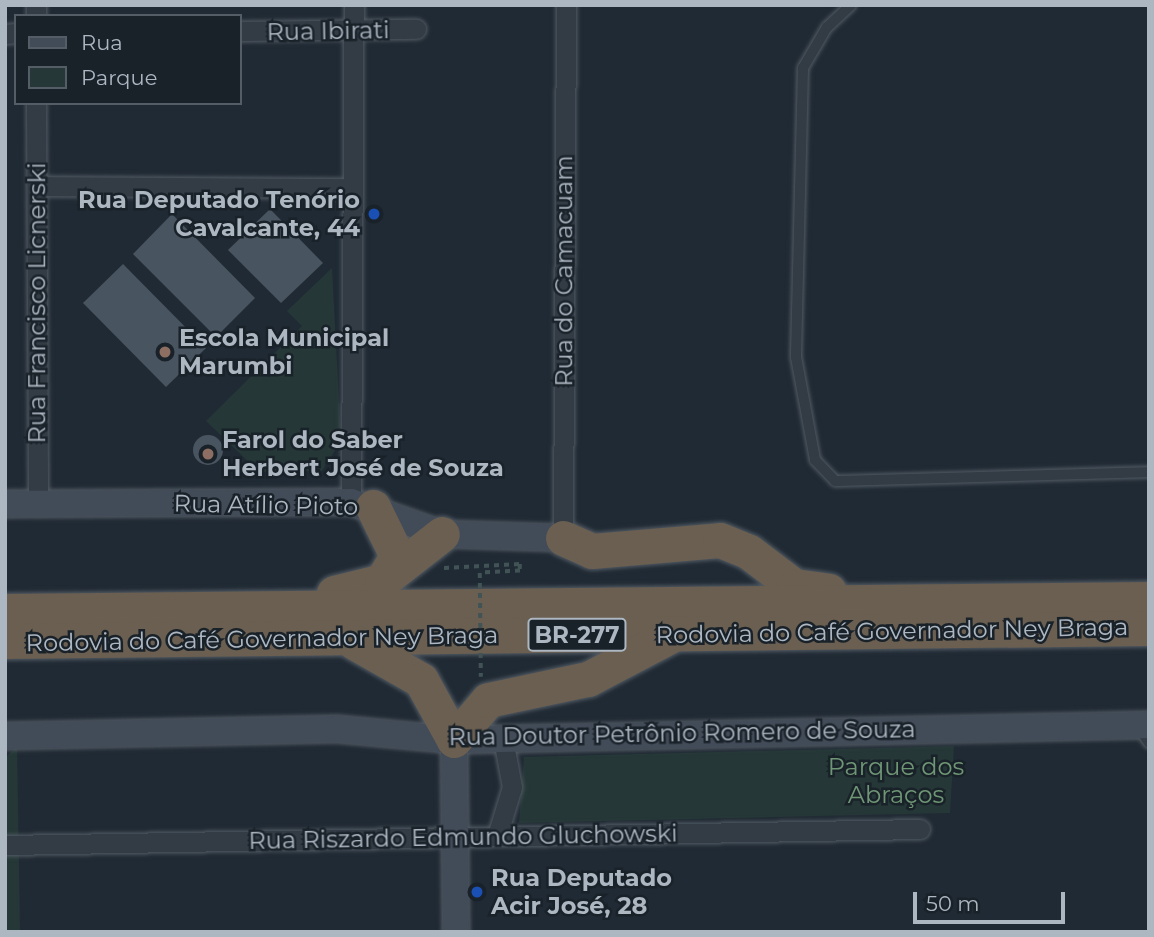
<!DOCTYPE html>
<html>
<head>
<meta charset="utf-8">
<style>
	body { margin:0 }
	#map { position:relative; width:1154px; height:937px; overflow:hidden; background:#202a34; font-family:Montserrat,sans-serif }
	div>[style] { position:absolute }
	.green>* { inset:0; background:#253837 }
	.building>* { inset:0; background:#485460 }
	.round { border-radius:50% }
	.path>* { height:3.5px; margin-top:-1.75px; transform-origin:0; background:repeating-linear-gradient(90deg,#425355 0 5px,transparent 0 10px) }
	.roads { filter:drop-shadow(0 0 2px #515a63) drop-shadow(0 0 2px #515a63) }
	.lane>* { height:10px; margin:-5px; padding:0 5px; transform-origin:5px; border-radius:5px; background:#333c45 }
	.street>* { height:19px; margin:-9.5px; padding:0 9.5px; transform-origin:9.5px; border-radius:9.5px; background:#333c45 }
	.secondary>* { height:26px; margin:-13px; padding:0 13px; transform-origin:13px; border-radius:13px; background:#424b58 }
	.highway>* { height:35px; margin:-17.5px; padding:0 17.5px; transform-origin:17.5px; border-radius:17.5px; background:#6a5f51 }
	.path-bridge>* { height:3.5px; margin-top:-1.75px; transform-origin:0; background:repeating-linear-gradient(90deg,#425355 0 5px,transparent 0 10px) }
	.dots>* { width:19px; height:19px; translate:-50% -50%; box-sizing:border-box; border:4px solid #192129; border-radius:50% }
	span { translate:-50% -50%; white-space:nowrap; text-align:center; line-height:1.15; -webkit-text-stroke:5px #192129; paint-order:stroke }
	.shield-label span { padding:2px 5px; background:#192129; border:2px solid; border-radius:5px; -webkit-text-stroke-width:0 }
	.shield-label { font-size:23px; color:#adb7c2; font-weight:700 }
	.street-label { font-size:24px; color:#adb7c2 }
	.poi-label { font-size:24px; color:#adb7c2; font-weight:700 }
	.right { translate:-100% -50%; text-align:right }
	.left { translate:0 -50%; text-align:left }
	.park-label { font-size:24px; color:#6f9675 }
	.frame { position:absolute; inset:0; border:7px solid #adb7c2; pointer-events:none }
	.legend { position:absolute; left:14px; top:14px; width:228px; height:91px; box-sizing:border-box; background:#192129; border:2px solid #545d66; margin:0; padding:9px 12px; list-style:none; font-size:21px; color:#adb7c2 }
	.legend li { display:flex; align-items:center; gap:14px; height:35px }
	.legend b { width:35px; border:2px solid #545d66 }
	.scale { position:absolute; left:913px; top:892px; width:152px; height:32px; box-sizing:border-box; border:4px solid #adb7c2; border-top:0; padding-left:9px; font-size:21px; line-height:24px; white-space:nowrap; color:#adb7c2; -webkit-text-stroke:5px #192129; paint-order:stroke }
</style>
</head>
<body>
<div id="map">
	<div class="green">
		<div style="clip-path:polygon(332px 268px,341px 441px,322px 471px,259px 472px,206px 421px,302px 326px,287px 311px)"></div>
		<div style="clip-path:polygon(17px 746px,20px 932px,5px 932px,5px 758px)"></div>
		<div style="clip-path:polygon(954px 746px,950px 813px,519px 823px,524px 757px)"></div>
	</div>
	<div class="building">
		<div style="clip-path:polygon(270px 209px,323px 263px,281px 303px,228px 250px)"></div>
		<div style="clip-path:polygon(172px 214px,255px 298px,216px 337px,133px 254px)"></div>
		<div style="clip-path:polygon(123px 264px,206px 348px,166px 387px,83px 303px)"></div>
		<div class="round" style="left:193px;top:435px;width:30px;height:30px"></div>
	</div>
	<div class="path">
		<div style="left:444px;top:568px;width:76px;rotate:-3deg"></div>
		<div style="left:520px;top:564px;width:7px;rotate:90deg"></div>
		<div style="left:520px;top:571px;width:40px;rotate:177.1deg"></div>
	</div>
	<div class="roads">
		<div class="lane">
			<div style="left:851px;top:5px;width:33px;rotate:137deg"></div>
			<div style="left:827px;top:27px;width:48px;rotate:120.3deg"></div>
			<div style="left:803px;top:68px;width:289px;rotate:91.4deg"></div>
			<div style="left:796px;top:357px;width:105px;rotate:79.5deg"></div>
			<div style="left:815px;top:460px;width:29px;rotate:46deg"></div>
			<div style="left:835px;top:481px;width:314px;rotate:-1.6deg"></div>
			<div style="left:1139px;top:728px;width:18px;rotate:56deg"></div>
		</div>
		<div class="street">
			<div style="left:36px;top:5px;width:11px;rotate:90deg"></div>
			<div style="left:240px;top:31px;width:176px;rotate:-0.7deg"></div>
			<div style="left:5px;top:34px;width:11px;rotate:-5deg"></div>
			<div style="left:36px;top:103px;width:401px;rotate:89.7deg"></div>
			<div style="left:37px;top:186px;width:315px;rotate:0.4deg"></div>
			<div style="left:351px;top:502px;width:497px;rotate:-89.7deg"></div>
			<div style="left:563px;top:538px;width:533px;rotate:-89.68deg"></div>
			<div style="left:497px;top:836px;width:51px;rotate:-73deg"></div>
			<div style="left:512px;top:787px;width:49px;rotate:-100.6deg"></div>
			<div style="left:5px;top:845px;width:915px;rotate:-1deg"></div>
		</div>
		<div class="secondary">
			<div style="left:5px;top:504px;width:346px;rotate:-0.3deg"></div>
			<div style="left:351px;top:502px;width:96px;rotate:19.4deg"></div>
			<div style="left:442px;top:534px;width:121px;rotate:1.9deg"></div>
			<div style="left:5px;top:736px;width:332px;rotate:-1.2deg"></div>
			<div style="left:337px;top:729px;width:118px;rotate:5.4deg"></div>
			<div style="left:454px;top:740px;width:695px;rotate:-1.24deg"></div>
			<div style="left:454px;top:740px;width:192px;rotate:89.4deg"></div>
		</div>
		<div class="highway">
			<div style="left:373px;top:507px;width:55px;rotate:63.9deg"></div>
			<div style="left:397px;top:556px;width:29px;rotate:121deg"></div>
			<div style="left:563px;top:538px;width:32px;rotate:24deg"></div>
			<div style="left:592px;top:551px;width:128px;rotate:-4.9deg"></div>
			<div style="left:720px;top:540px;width:31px;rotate:22deg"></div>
			<div style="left:749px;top:552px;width:56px;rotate:37.1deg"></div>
			<div style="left:794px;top:586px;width:35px;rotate:8deg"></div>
			<div style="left:334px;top:593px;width:49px;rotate:-14deg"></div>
			<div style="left:382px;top:581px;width:76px;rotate:-38.1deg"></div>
			<div style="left:5px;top:611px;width:1144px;rotate:-0.6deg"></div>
			<div style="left:5px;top:641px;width:1144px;rotate:-0.65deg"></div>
			<div style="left:354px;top:642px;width:77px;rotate:29.6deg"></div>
			<div style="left:421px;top:680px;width:68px;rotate:61.2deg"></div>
			<div style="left:454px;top:740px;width:52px;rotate:-49.6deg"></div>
			<div style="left:488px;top:700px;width:102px;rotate:-11.9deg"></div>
			<div style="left:588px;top:679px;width:93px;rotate:-27.7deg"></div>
		</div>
	</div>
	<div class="path-bridge">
		<div style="left:480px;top:573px;width:104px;rotate:89.4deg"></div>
	</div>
	<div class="dots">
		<div style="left:374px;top:214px;background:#1a4fb4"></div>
		<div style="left:165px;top:352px;background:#8d6e63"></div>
		<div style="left:208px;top:454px;background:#8d6e63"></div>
		<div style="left:477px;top:892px;background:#1a4fb4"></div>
	</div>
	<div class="shield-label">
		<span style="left:577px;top:635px">BR-277</span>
	</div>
	<div class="street-label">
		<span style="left:328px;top:31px;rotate:-1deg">Rua Ibirati</span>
		<span style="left:564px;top:271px;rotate:-90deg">Rua do Camacuam</span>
		<span style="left:37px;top:303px;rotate:-90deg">Rua Francisco Licnerski</span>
		<span style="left:266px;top:505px;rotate:1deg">Rua Atílio Pioto</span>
		<span style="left:892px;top:631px;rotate:-1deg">Rodovia do Café Governador Ney Braga</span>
		<span style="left:262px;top:639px;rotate:-1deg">Rodovia do Café Governador Ney Braga</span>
		<span style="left:682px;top:733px;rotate:-1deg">Rua Doutor Petrônio Romero de Souza</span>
		<span style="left:463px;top:837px;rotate:-1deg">Rua Riszardo Edmundo Gluchowski</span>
	</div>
	<div class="poi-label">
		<span class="right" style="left:360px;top:214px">Rua Deputado Tenório<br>Cavalcante, 44</span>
		<span class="left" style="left:179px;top:352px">Escola Municipal<br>Marumbi</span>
		<span class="left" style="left:222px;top:454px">Farol do Saber<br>Herbert José de Souza</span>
		<span class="left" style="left:491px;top:892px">Rua Deputado<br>Acir José, 28</span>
	</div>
	<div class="park-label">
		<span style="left:896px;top:781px">Parque dos<br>Abraços</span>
	</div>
	<div class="frame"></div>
	<ul class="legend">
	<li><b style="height:9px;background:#424b58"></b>Rua</li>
	<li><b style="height:19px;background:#253837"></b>Parque</li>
	</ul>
	<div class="scale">50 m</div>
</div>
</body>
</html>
